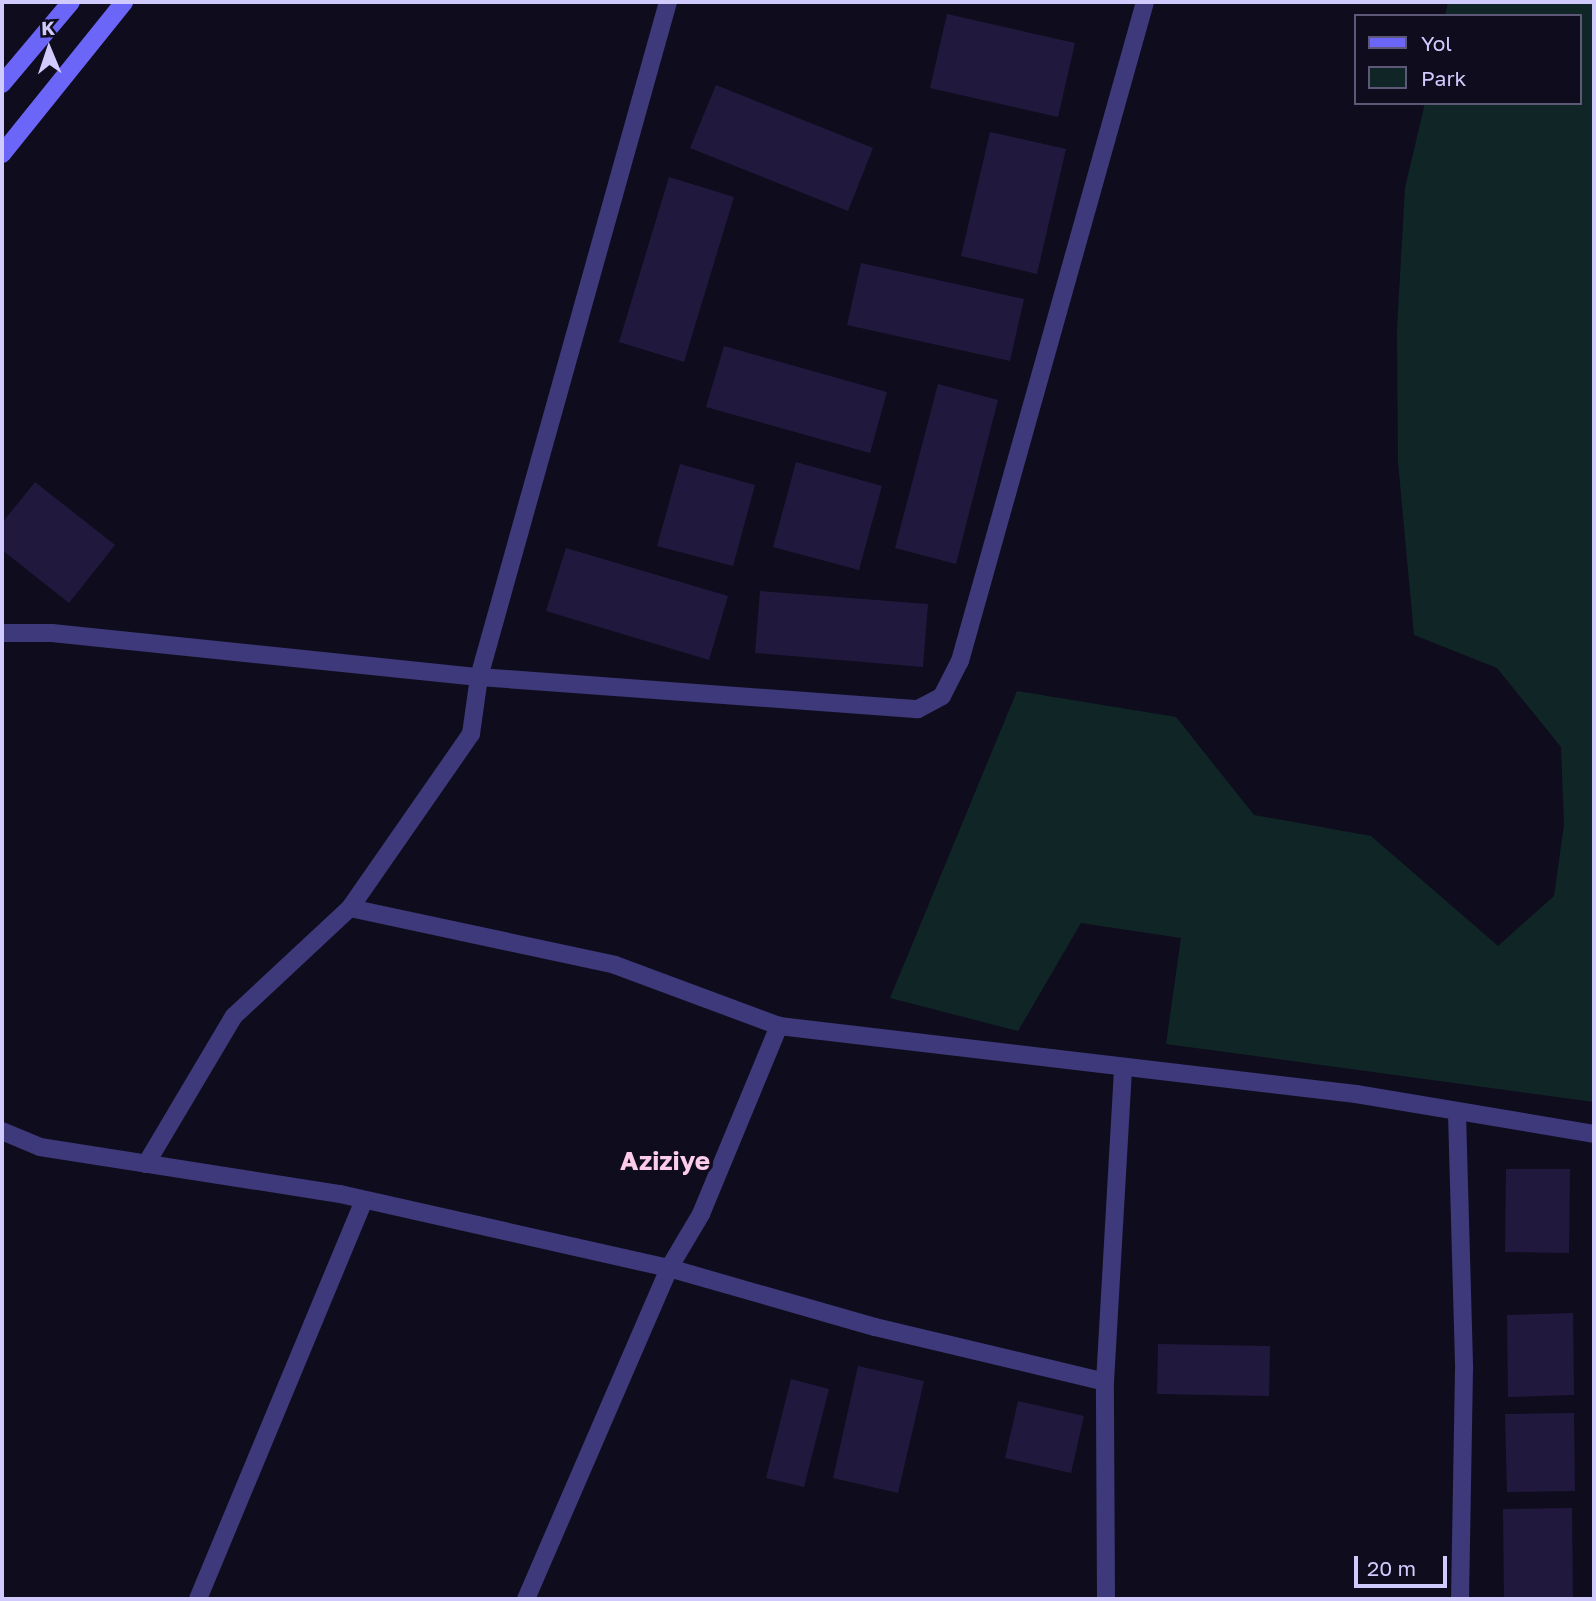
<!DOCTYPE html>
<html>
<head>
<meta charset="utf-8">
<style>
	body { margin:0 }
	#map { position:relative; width:1596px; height:1601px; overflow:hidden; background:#0f0c1d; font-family:"Golos Text",sans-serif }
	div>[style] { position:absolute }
	.green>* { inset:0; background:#102626 }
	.building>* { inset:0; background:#21193d }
	.minor>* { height:18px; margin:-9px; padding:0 9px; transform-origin:9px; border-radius:9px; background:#3d397a }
	.secondary>* { height:18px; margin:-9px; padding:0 9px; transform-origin:9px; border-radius:9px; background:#6c66f8 }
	span { translate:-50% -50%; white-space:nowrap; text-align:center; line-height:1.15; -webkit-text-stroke:7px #0f0c1d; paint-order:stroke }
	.district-label { font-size:26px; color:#fdccea; font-weight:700 }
	.frame { position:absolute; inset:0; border:4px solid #d1cafd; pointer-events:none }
	.legend { position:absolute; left:1354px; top:14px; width:228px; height:91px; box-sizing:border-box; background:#0f0c1d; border:2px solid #5d5877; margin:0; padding:9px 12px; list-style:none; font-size:21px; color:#d1cafd }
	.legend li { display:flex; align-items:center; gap:14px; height:35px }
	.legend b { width:35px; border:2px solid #5d5877 }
	.north { position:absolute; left:14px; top:14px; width:70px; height:70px; -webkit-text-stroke:5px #0f0c1d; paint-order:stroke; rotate:358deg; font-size:19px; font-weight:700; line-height:28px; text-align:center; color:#d1cafd }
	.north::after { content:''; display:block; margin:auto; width:24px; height:32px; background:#d1cafd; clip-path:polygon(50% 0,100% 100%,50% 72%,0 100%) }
	.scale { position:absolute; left:1354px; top:1556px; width:93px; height:32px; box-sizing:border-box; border:4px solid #d1cafd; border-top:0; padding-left:9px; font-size:21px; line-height:24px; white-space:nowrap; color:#d1cafd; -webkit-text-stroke:5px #0f0c1d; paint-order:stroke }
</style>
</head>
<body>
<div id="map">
	<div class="green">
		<div style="clip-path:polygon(1448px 2px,1594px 2px,1594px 1102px,1166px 1044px,1181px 938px,1081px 923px,1018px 1031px,890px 998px,1017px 691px,1176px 717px,1254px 815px,1371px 836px,1498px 946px,1554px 896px,1564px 825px,1561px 747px,1497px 668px,1414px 635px,1398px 462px,1397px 329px,1405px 188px,1425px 103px,1580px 103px,1580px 16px,1445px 16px)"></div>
	</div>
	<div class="building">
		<div style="clip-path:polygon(947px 14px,1075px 43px,1058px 117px,930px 88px)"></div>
		<div style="clip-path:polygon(716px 85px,873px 148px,848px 211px,690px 148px)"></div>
		<div style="clip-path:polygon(990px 132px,1066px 149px,1037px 274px,961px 256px)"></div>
		<div style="clip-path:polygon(669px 177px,734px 197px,684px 362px,619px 342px)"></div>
		<div style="clip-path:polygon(861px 263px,1024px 299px,1010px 361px,847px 325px)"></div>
		<div style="clip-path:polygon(724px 346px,887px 392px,870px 453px,706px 407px)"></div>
		<div style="clip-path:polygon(938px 384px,998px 400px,956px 564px,895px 548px)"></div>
		<div style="clip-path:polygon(796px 462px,882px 486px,859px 570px,773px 547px)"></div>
		<div style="clip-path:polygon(680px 464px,755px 485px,733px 566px,657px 546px)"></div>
		<div style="clip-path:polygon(35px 482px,115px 545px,69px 603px,2px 550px,2px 523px)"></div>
		<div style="clip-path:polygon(566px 548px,728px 596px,709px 660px,546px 611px)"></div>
		<div style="clip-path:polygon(760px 591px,928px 604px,923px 667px,755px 653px)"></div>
		<div style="clip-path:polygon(1506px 1169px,1570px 1169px,1569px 1253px,1505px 1252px)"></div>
		<div style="clip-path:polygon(1573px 1313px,1574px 1395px,1508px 1397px,1507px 1315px)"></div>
		<div style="clip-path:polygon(1158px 1344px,1270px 1346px,1269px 1396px,1157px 1394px)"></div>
		<div style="clip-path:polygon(858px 1366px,924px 1381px,898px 1493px,833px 1478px)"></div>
		<div style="clip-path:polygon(791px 1379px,829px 1389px,804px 1487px,766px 1478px)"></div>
		<div style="clip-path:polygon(1018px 1401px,1084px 1416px,1071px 1473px,1005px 1458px)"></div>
		<div style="clip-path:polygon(1574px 1413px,1575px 1491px,1507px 1492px,1505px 1414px)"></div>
		<div style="clip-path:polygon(1572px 1508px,1573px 1599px,1504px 1599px,1503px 1509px)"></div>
	</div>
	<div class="minor">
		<div style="left:2px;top:633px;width:50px"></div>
		<div style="left:52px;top:633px;width:429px;rotate:5.9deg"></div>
		<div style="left:479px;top:677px;width:440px;rotate:4.2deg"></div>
		<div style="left:918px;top:709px;width:27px;rotate:-28deg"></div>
		<div style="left:942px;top:696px;width:39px;rotate:-63deg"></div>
		<div style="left:960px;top:661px;width:684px;rotate:-74.32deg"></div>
		<div style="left:350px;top:908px;width:271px;rotate:12.1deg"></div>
		<div style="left:615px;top:965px;width:175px;rotate:20.4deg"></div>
		<div style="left:779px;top:1026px;width:581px;rotate:6.72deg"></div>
		<div style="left:1356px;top:1094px;width:241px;rotate:9.5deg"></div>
		<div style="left:1457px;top:1113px;width:257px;rotate:88.4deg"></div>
		<div style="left:1464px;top:1370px;width:229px;rotate:91deg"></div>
		<div style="left:2px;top:1131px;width:41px;rotate:22.8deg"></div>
		<div style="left:40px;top:1147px;width:304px;rotate:8.9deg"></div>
		<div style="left:340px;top:1194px;width:337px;rotate:12.7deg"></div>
		<div style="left:669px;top:1268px;width:214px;rotate:16deg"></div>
		<div style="left:875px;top:1327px;width:236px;rotate:13.4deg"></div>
		<div style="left:146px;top:1164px;width:172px;rotate:-59.3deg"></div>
		<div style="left:234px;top:1016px;width:158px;rotate:-43deg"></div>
		<div style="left:350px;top:908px;width:212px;rotate:-55.2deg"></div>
		<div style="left:471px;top:734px;width:58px;rotate:-82deg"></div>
		<div style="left:479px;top:677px;width:701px;rotate:-74.36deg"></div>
		<div style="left:198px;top:1599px;width:431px;rotate:-67.4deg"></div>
		<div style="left:526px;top:1599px;width:361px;rotate:-66.6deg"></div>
		<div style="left:669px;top:1268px;width:63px;rotate:-59.3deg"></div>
		<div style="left:701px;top:1214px;width:204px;rotate:-67.5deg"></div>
		<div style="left:1106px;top:1599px;width:217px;rotate:-90.3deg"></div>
		<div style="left:1105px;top:1382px;width:313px;rotate:-86.7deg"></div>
	</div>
	<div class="secondary">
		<div style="left:2px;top:84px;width:107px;rotate:-49.9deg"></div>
		<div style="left:2px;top:154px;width:195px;rotate:-51.2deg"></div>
	</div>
	<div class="district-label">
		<span style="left:665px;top:1161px">Aziziye</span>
	</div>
	<div class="frame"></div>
	<ul class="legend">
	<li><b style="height:9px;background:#6c66f8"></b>Yol</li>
	<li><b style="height:19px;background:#102626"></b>Park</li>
	</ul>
	<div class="north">K</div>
	<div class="scale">20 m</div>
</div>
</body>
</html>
